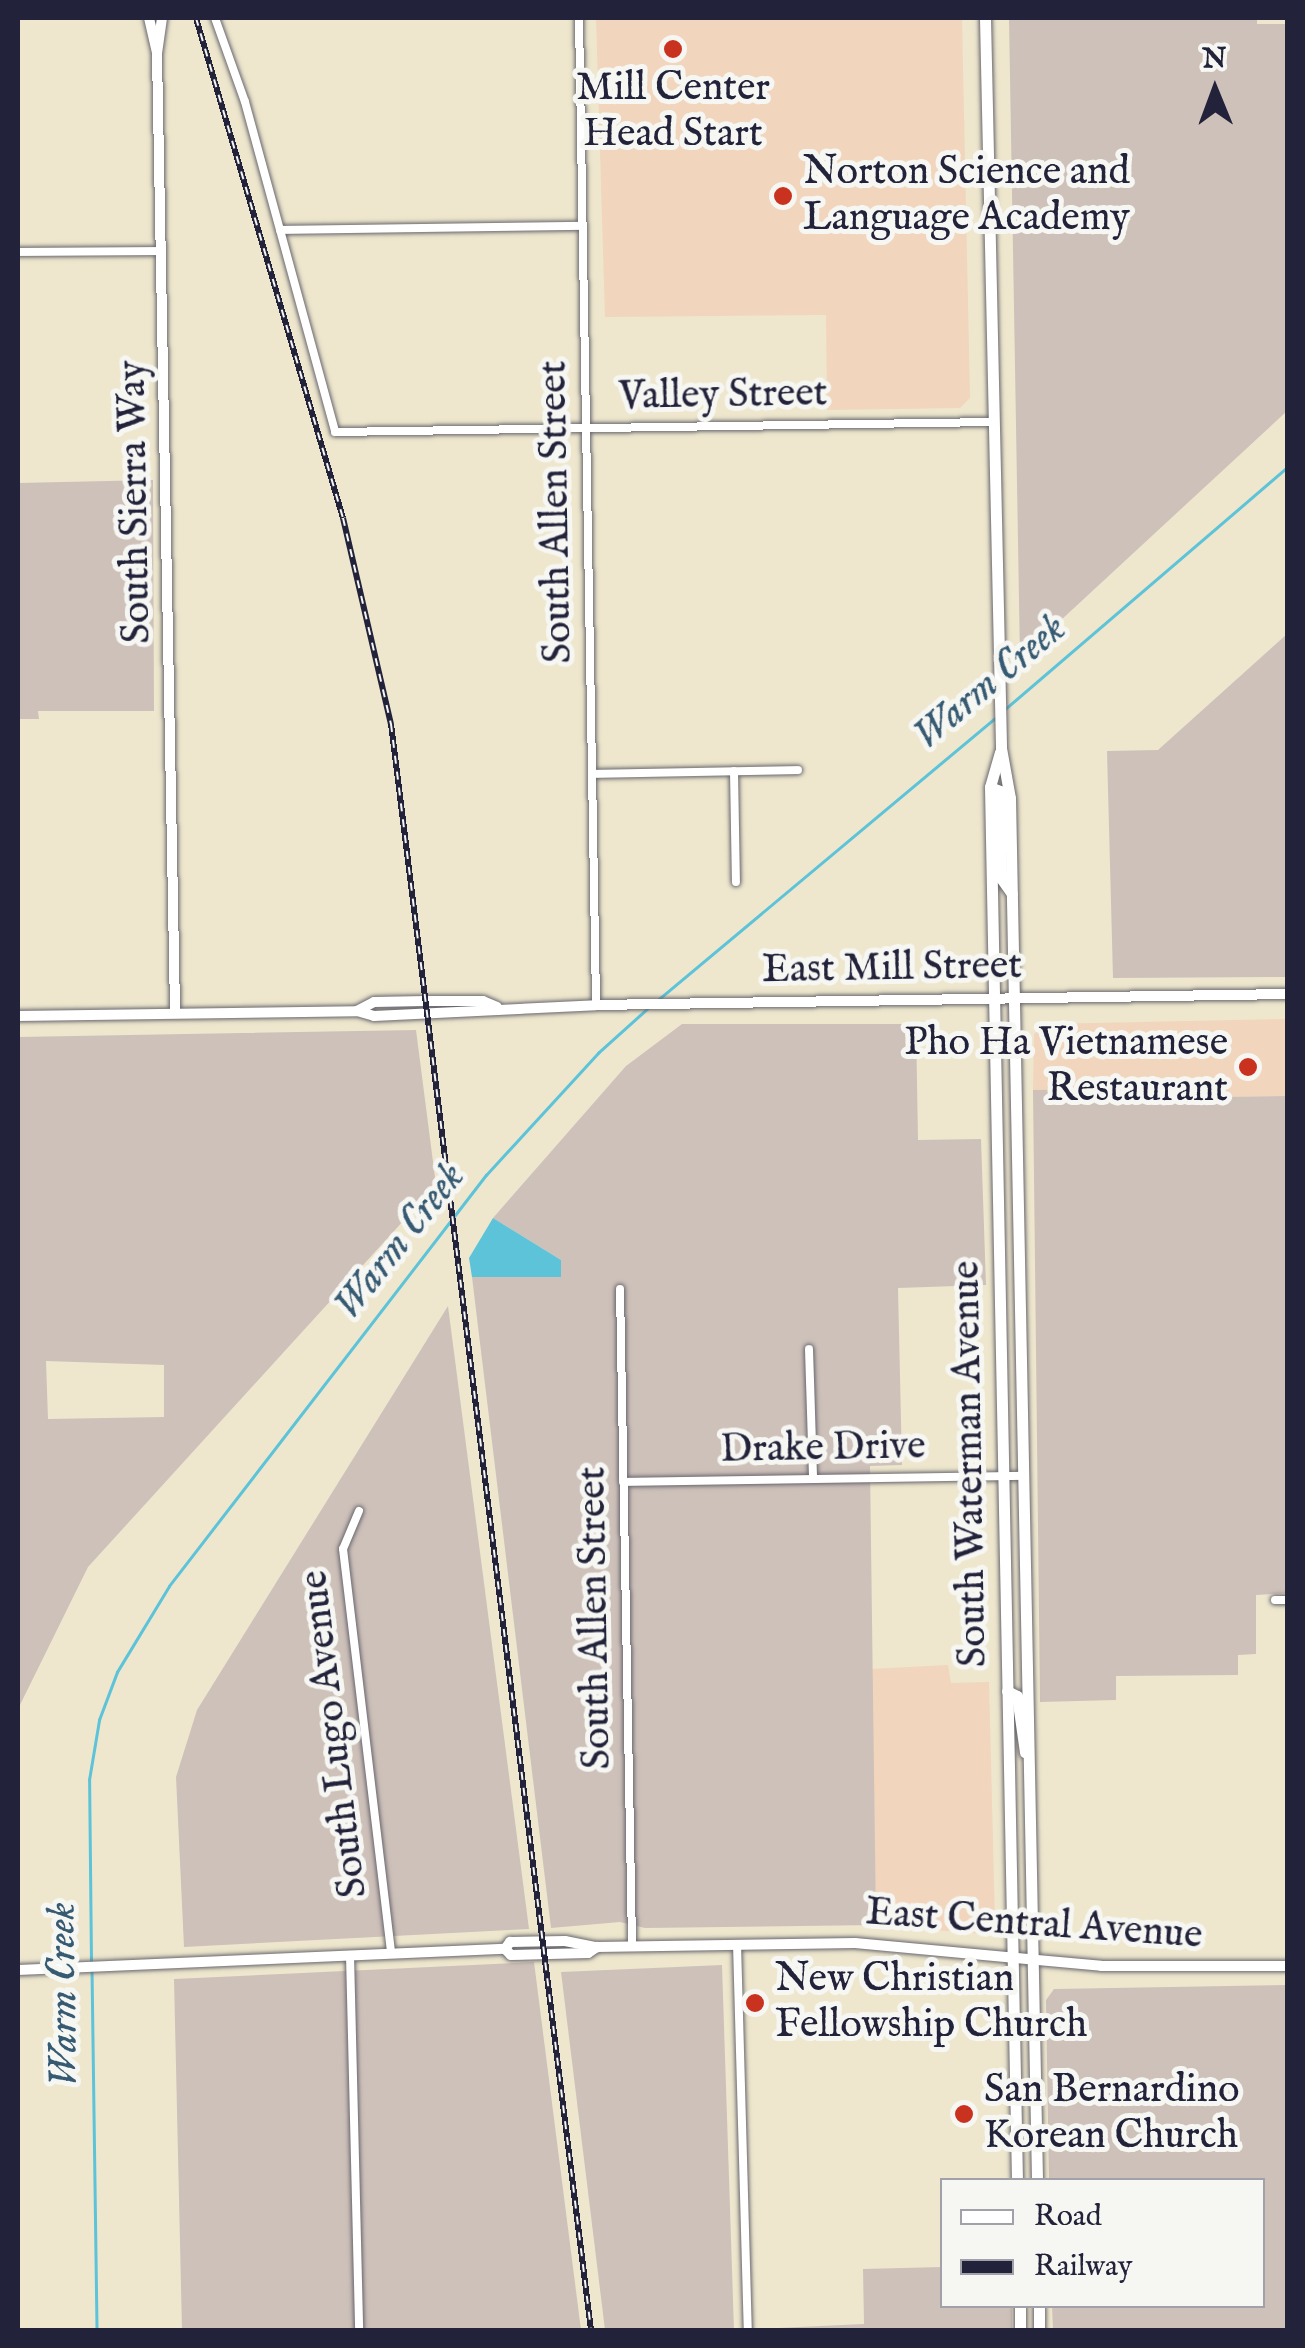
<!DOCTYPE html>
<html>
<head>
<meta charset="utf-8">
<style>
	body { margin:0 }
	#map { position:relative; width:1305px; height:2348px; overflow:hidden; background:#eee7ce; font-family:"IM FELL English",serif }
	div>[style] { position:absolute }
	.built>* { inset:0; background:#f1d5bd }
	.industrial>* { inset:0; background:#cec1ba }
	.water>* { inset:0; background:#5cc3d9 }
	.stream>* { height:2.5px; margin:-1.25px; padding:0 1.25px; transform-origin:1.25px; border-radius:1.25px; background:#5cc3d9 }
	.roads { filter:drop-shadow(0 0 2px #69676e) drop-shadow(0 0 2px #69676e) }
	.street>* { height:8px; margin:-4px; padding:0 4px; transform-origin:4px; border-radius:4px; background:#fff }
	.secondary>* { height:10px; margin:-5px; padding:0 5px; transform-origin:5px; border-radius:5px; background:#fff }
	.primary>* { height:11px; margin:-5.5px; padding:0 5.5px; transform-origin:5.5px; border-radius:5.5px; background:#fff }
	.rail>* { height:6px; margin-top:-3px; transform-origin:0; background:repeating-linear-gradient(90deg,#f6f6f2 0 8px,#22223b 0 16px); box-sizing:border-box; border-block:2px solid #22223b }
	.dots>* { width:28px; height:28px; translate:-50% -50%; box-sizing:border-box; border:5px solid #f6f6f2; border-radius:50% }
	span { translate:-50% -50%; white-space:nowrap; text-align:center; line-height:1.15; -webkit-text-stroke:10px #f6f6f2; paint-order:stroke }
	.poi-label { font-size:40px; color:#22223b }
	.left { translate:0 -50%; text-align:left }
	.right { translate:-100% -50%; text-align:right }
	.street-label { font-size:40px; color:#22223b }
	.water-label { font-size:42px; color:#365a72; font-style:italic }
	.frame { position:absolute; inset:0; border:20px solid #22223b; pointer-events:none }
	.legend { position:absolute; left:940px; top:2178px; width:325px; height:130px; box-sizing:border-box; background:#f6f6f2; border:2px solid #a1a1a9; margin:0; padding:12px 18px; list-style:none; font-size:30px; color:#22223b }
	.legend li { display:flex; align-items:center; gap:20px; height:50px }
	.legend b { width:50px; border:2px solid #a1a1a9 }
	.north { position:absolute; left:1165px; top:40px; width:100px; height:100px; -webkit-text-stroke:8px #f6f6f2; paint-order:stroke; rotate:359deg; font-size:28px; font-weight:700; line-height:40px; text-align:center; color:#22223b }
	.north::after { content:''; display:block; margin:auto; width:35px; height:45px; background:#22223b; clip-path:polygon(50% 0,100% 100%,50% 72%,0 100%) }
</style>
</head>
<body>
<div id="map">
	<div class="built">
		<div style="clip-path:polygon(596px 18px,962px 18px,970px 398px,960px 408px,827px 410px,826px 315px,605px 317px)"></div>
		<div style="clip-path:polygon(1287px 1019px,1287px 1096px,1147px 1098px,1145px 1088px,1033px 1090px,1034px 1034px,1045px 1024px)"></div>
		<div style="clip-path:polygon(948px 1665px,951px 1683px,989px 1682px,995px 1922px,983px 1934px,876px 1925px,870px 1669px)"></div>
	</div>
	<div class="industrial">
		<div style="clip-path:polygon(1009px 18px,1257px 18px,1257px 24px,1288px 24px,1287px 411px,1020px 658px)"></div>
		<div style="clip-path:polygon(153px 480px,154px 711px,38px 711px,39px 719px,18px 719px,18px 483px)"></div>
		<div style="clip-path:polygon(1287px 634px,1287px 977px,1113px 978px,1107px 751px,1158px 750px)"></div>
		<div style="clip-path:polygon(682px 1024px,916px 1024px,918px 1140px,981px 1139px,986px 1285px,898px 1288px,902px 1465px,870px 1466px,876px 1925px,645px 1928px,620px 1922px,551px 1928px,472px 1277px,561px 1277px,561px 1260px,493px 1218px,626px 1066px)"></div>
		<div style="clip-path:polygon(evenodd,416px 1030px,436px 1185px,88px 1567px,18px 1709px,18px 1037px,416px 1030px,46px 1361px,164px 1365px,164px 1417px,48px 1419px,46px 1361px)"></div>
		<div style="clip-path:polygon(1145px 1088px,1148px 1098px,1287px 1096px,1287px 1593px,1256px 1595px,1256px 1654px,1238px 1655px,1238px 1675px,1116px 1676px,1116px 1700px,1040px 1702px,1033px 1090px)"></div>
		<div style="clip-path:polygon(448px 1306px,529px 1929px,184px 1947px,176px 1777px,197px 1710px)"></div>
		<div style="clip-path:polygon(534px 1962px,581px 2330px,182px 2330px,174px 1979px)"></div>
		<div style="clip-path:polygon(722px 1965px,734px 2330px,605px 2330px,561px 1972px)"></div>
		<div style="clip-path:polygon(1287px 1985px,1287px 2330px,1053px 2330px,1052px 2306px,1262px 2306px,1262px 2180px,1049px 2180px,1046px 2000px,1054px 1989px)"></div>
		<div style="clip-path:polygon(942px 2267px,942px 2306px,1012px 2306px,1012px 2330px,737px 2330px,864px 2324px,863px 2269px)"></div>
	</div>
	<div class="water">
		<div style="clip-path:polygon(493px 1218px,561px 1260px,561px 1277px,472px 1277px,469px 1258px)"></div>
	</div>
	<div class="stream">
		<div style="left:1004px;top:710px;width:374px;rotate:-40.6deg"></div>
		<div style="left:659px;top:999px;width:437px;rotate:-39.9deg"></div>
		<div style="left:91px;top:1961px;width:181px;rotate:-90.6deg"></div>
		<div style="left:89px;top:1780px;width:61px;rotate:-80.5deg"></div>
		<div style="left:99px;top:1720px;width:51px;rotate:-69.4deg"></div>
		<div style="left:117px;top:1672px;width:100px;rotate:-58.8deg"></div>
		<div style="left:169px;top:1586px;width:519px;rotate:-52.36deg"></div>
		<div style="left:486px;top:1175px;width:166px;rotate:-47.4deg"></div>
		<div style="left:598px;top:1053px;width:69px;rotate:-42deg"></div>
		<div style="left:92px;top:1969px;width:361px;rotate:89.2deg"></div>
	</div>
	<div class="roads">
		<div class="street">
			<div style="left:215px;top:18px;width:89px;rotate:70.3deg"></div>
			<div style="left:245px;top:102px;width:342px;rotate:74.7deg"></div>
			<div style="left:335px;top:432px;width:658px;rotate:-0.87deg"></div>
			<div style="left:579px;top:18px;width:987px;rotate:89.01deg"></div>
			<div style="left:280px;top:230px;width:302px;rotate:-0.8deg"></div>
			<div style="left:18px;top:252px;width:143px;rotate:-0.4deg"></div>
			<div style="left:734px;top:771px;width:111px;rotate:89deg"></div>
			<div style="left:592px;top:774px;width:206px;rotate:-1.1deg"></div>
			<div style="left:620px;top:1289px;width:657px;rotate:88.95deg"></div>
			<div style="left:809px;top:1349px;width:129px;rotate:88.2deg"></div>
			<div style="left:623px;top:1482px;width:401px;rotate:-0.9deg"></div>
			<div style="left:359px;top:1511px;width:41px;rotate:112.8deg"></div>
			<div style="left:343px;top:1549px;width:407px;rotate:83.2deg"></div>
			<div style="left:1275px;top:1600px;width:13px"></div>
			<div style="left:737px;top:1944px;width:386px;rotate:88.4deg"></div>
			<div style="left:350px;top:1955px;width:375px;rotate:88.6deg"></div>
		</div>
		<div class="secondary">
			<div style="left:149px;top:18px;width:36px;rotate:77deg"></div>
			<div style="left:162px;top:18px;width:36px;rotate:98deg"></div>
			<div style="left:157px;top:54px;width:959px;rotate:88.92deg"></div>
			<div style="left:357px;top:1011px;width:19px;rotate:-28deg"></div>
			<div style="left:374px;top:1002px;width:51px;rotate:-1.1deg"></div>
			<div style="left:425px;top:1001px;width:58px"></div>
			<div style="left:483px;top:1001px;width:15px;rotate:23deg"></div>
			<div style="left:18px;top:1016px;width:339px;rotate:-0.8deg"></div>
			<div style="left:357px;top:1011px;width:18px;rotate:16deg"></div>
			<div style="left:374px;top:1016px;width:222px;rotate:-2.8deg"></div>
			<div style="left:596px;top:1005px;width:692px;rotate:-0.91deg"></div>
			<div style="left:505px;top:1949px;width:9px;rotate:-54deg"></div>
			<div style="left:510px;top:1942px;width:55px;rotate:-1deg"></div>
			<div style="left:565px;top:1941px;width:33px;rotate:11deg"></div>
			<div style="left:597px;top:1947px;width:258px;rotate:-0.9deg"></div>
			<div style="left:855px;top:1943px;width:247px;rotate:5.3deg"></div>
			<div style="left:1101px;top:1966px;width:187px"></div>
			<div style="left:18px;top:1970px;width:487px;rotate:-2.5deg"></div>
			<div style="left:505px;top:1949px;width:8px;rotate:45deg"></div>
			<div style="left:511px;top:1955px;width:77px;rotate:-1.5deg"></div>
			<div style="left:588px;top:1953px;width:11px;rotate:-34deg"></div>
		</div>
		<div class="primary">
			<div style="left:985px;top:18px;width:730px;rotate:88.74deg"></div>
			<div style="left:1001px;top:748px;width:51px;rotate:79.8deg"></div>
			<div style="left:1010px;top:798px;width:1382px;rotate:88.88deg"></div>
			<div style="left:1000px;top:752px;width:36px;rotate:106deg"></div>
			<div style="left:990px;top:787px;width:1393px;rotate:88.89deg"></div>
			<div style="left:990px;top:787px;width:11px;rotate:22deg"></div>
			<div style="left:1000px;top:791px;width:87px;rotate:89.3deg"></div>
			<div style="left:1001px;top:878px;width:19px;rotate:55deg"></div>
			<div style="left:1007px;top:1691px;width:11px;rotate:27deg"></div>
			<div style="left:1017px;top:1696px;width:57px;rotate:81.9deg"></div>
			<div style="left:1020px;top:2306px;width:24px;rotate:90deg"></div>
			<div style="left:1039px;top:2306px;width:24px;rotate:90deg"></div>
		</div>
	</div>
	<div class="rail">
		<div style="left:196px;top:18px;width:521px;rotate:73.62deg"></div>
		<div style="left:343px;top:518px;width:212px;rotate:76.9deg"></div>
		<div style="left:391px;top:724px;width:1618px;rotate:82.9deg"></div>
	</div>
	<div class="dots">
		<div style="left:673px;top:49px;background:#c8321e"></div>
		<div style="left:783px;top:196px;background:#c8321e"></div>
		<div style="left:1248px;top:1067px;background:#c8321e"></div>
		<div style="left:755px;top:2003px;background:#c8321e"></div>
		<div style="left:964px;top:2114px;background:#c8321e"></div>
	</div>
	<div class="poi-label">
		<span style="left:673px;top:112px">Mill Center<br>Head Start</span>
		<span class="left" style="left:803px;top:196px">Norton Science and<br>Language Academy</span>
		<span class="right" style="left:1228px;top:1067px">Pho Ha Vietnamese<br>Restaurant</span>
		<span class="left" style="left:775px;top:2003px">New Christian<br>Fellowship Church</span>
		<span class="left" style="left:984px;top:2114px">San Bernardino<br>Korean Church</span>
	</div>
	<div class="street-label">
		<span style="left:723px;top:396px;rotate:-1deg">Valley Street</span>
		<span style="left:136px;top:502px;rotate:-91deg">South Sierra Way</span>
		<span style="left:557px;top:512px;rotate:-91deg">South Allen Street</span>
		<span style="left:892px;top:969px;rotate:-1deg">East Mill Street</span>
		<span style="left:823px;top:1449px;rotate:-1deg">Drake Drive</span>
		<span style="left:971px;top:1464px;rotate:-91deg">South Waterman Avenue</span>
		<span style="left:596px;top:1618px;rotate:-91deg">South Allen Street</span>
		<span style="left:335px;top:1734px;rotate:-97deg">South Lugo Avenue</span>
		<span style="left:1034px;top:1925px;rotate:4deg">East Central Avenue</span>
	</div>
	<div class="water-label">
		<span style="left:990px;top:683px;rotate:-40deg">Warm Creek</span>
		<span style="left:400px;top:1242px;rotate:-52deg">Warm Creek</span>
		<span style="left:64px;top:1995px;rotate:-91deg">Warm Creek</span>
	</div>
	<div class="frame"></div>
	<ul class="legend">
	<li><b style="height:12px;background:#fff"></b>Road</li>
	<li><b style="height:12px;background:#22223b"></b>Railway</li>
	</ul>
	<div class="north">N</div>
</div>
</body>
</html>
